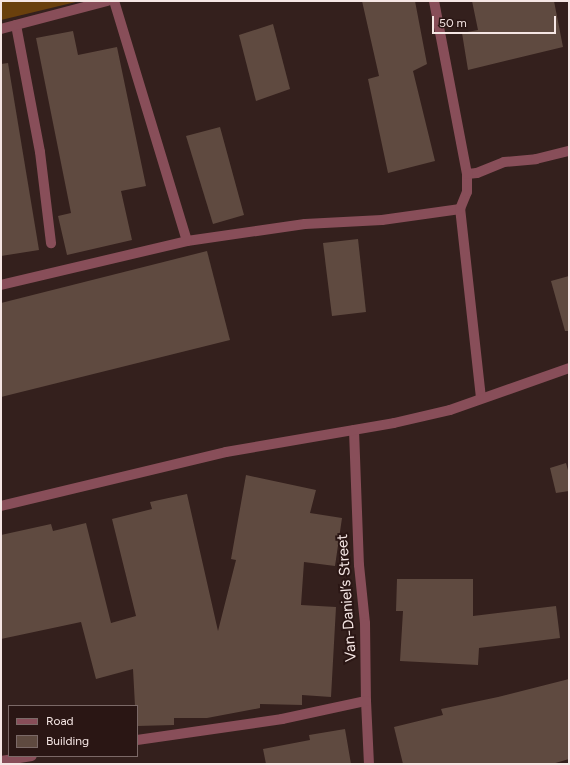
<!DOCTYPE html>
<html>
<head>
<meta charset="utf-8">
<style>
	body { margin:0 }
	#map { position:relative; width:570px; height:765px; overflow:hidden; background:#34201d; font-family:Figtree,sans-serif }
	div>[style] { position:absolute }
	.green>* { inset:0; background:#6a400d }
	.building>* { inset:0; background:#5f4a40 }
	.street>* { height:10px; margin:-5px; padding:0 5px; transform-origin:5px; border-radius:5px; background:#884e59 }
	span { translate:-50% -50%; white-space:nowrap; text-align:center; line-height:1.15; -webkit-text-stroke:4px #2a1614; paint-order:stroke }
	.street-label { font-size:15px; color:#f5e6e4 }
	.frame { position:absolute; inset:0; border:2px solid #f5e6e4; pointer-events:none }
	.legend { position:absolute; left:8px; top:705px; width:130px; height:52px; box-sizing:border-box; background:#2a1614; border:1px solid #7b6967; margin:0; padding:5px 7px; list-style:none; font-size:12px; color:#f5e6e4 }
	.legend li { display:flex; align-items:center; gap:8px; height:20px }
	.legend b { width:20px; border:1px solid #7b6967 }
	.scale { position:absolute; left:432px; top:16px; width:124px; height:18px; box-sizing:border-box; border:2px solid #f5e6e4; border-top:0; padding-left:5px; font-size:12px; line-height:14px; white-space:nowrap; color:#f5e6e4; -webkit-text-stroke:3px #2a1614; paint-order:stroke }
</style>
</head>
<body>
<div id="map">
	<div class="green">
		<div style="clip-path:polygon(1px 1px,80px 1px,1px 20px)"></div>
	</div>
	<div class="building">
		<div style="clip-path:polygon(362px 1px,415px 1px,427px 64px,413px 71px,435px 161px,388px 173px,368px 79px,379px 76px)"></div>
		<div style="clip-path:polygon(472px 1px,554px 1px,563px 47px,468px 70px,462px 33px,478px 30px)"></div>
		<div style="clip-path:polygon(273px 24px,290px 89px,256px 101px,239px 35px)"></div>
		<div style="clip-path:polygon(73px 31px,78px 55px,117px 47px,146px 186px,121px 191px,132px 240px,67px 255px,58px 216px,71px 213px,36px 38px)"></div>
		<div style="clip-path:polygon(8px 63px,39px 250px,1px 256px,1px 64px)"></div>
		<div style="clip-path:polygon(220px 127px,244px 215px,213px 224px,186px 136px)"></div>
		<div style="clip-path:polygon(358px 239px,366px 312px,332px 316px,323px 243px)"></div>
		<div style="clip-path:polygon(207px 251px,230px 340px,1px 397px,1px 303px)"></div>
		<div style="clip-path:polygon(569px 276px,569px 331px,565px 331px,551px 281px)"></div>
		<div style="clip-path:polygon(566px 463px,569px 474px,569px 491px,556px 493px,550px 468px)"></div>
		<div style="clip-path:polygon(246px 475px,316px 490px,310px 513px,342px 518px,335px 566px,304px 562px,301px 605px,336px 607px,331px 697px,302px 695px,302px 705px,260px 704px,260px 708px,207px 718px,174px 718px,174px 725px,137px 726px,137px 706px,135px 706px,133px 669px,96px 679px,81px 622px,1px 639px,1px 535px,51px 524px,53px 531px,86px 523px,111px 623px,136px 616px,112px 519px,152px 509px,150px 502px,187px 494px,218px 631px,236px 560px,231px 559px)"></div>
		<div style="clip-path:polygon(397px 579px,473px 579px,473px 616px,556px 606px,560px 638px,479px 648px,478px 665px,400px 661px,403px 611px,396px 611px)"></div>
		<div style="clip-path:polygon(569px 679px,569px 759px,552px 764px,403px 764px,394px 727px,443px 715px,441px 709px,498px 697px)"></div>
		<div style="clip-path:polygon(345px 729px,351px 764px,266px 764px,263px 749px,310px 740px,309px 735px)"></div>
	</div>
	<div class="street">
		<div style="left:434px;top:1px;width:176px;rotate:79.2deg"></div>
		<div style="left:16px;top:25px;width:129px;rotate:79.3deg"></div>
		<div style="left:40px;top:152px;width:92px;rotate:83.1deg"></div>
		<div style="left:1px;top:29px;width:110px;rotate:-14.8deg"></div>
		<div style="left:187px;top:241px;width:119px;rotate:-8.2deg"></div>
		<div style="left:305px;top:224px;width:77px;rotate:-3deg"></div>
		<div style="left:382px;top:220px;width:79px;rotate:-8deg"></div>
		<div style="left:1px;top:285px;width:191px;rotate:-13.3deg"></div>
		<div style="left:187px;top:241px;width:251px;rotate:-106.9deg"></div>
		<div style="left:481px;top:398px;width:190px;rotate:-96.3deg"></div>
		<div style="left:460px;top:209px;width:18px;rotate:-68deg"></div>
		<div style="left:467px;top:192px;width:18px;rotate:-90deg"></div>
		<div style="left:467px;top:174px;width:10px;rotate:-6deg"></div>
		<div style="left:477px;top:173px;width:29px;rotate:-22deg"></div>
		<div style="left:504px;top:162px;width:32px;rotate:-5deg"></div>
		<div style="left:536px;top:159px;width:34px;rotate:-14deg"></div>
		<div style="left:354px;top:430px;width:135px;rotate:87.9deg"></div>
		<div style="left:359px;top:565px;width:58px;rotate:84.1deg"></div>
		<div style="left:365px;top:623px;width:78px;rotate:89.3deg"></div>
		<div style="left:366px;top:701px;width:63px;rotate:87.3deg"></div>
		<div style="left:1px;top:506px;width:231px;rotate:-13.5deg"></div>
		<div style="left:226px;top:452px;width:170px;rotate:-9.8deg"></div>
		<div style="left:394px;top:423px;width:57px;rotate:-13.1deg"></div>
		<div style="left:450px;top:410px;width:126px;rotate:-19.4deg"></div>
		<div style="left:137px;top:740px;width:147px;rotate:-8.2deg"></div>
		<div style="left:282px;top:719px;width:86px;rotate:-12.1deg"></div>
		<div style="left:1px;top:761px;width:31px;rotate:-9deg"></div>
	</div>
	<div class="street-label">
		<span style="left:347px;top:598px;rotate:-94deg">Van-Daniel’s Street</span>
	</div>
	<div class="frame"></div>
	<ul class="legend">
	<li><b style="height:5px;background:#884e59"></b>Road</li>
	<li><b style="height:11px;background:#5f4a40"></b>Building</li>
	</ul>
	<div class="scale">50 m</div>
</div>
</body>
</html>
